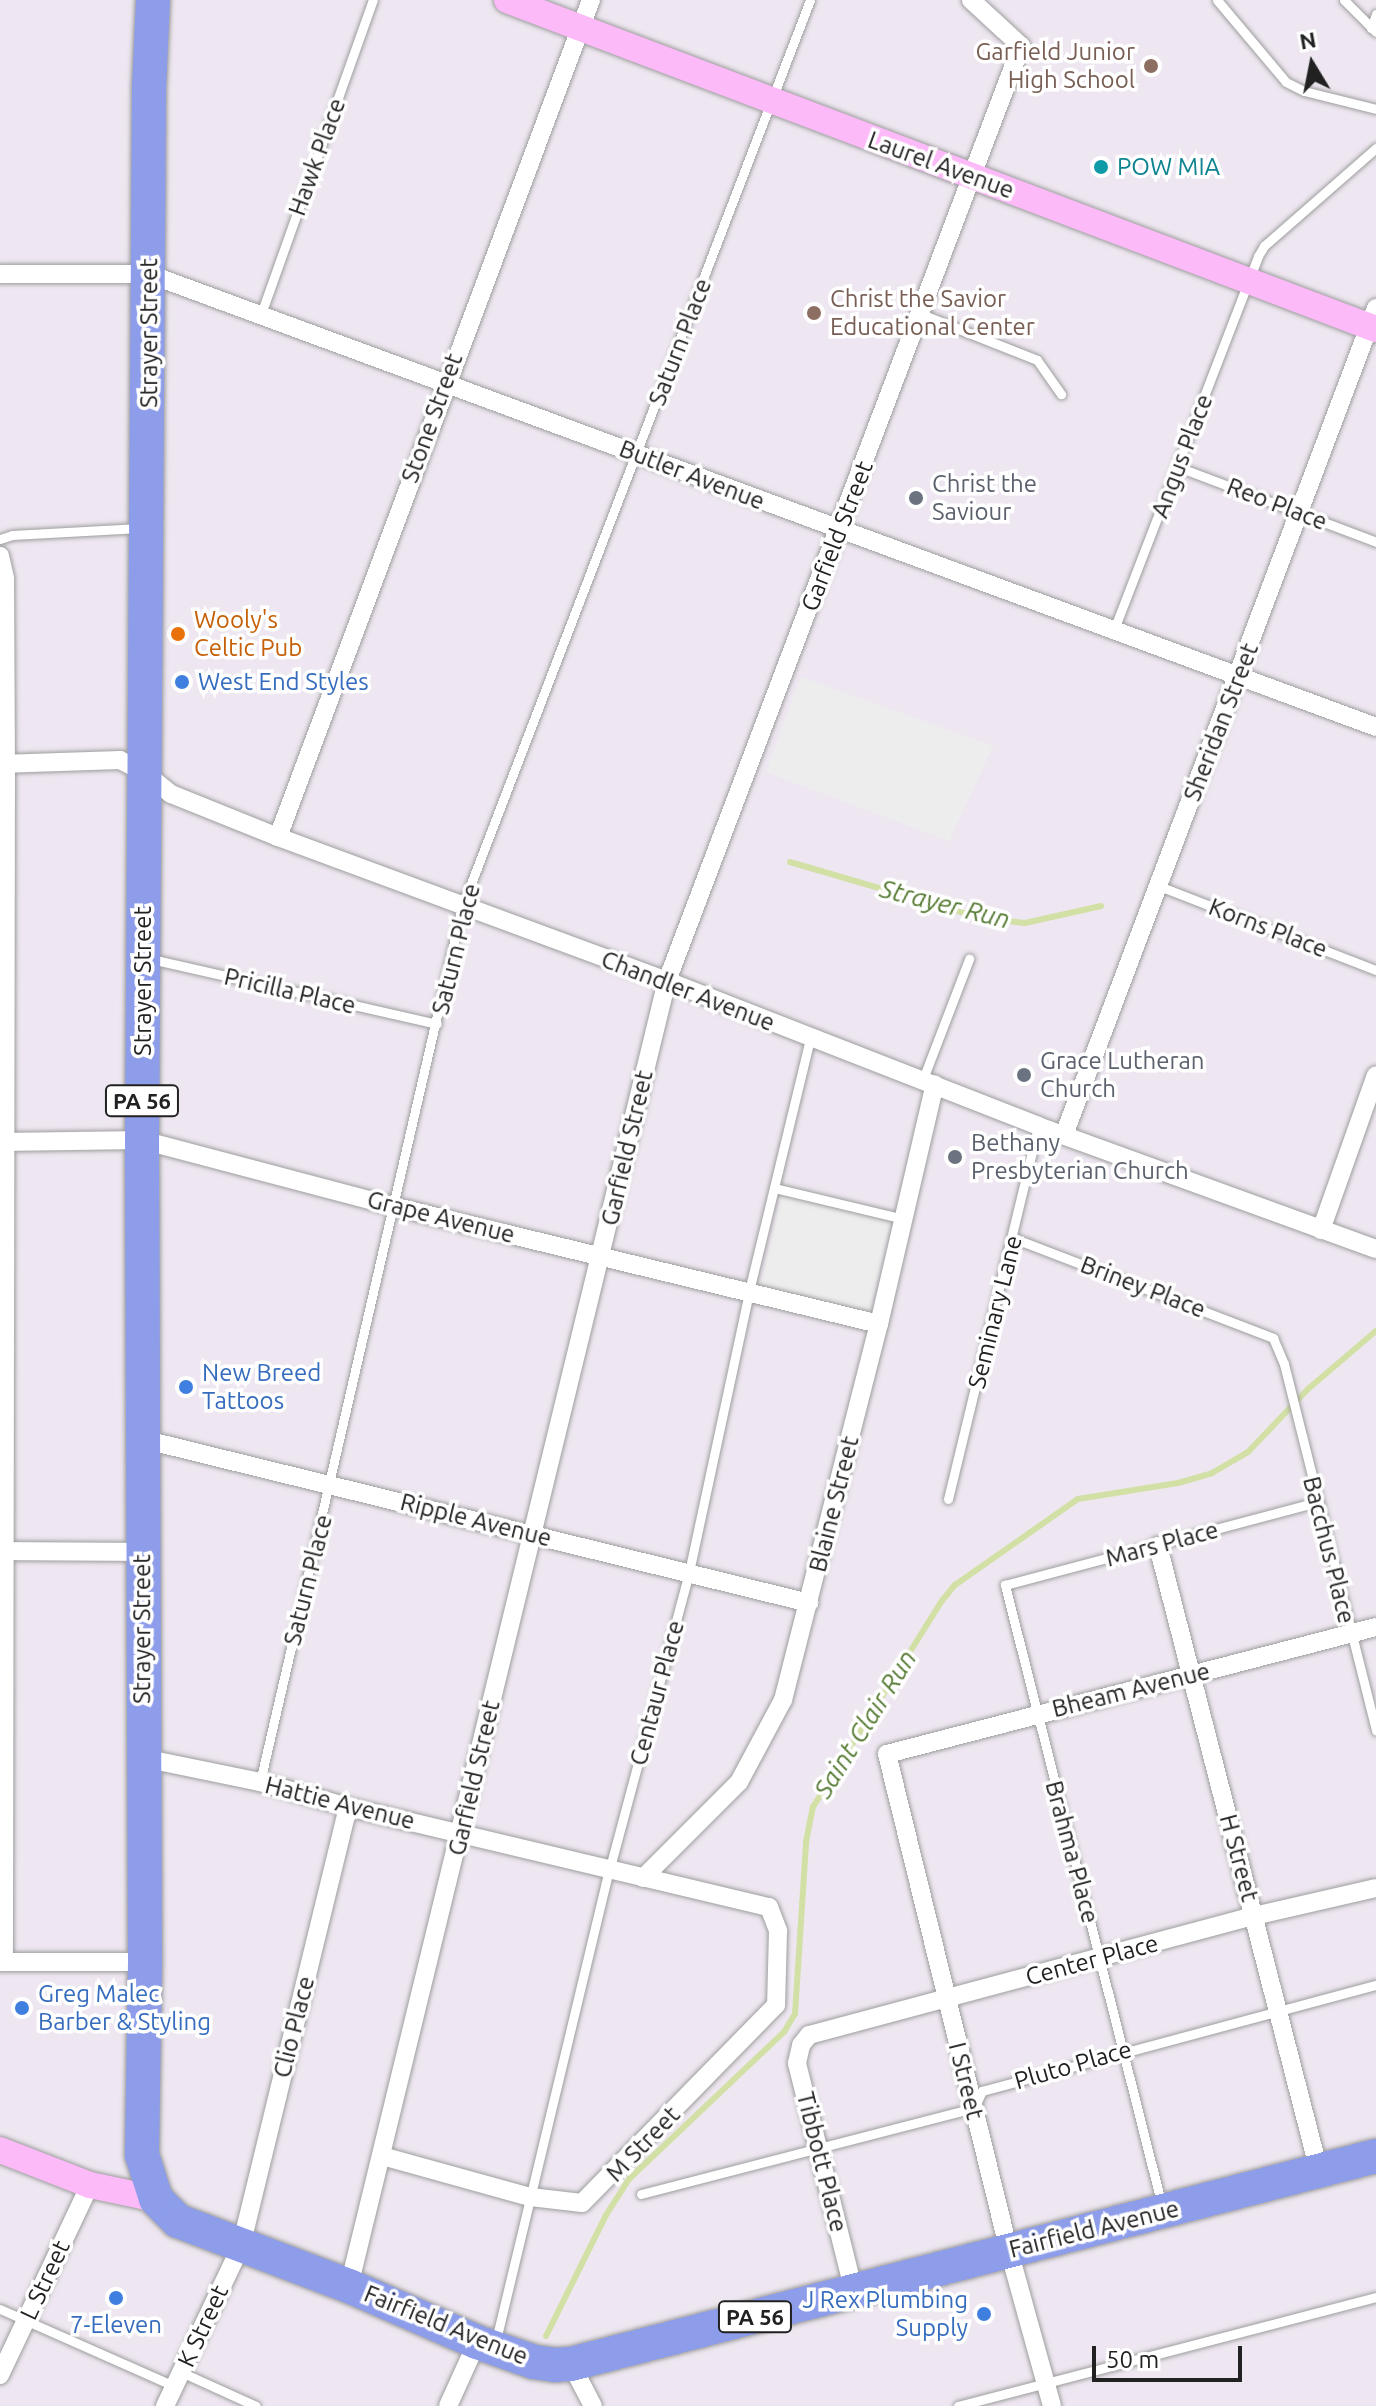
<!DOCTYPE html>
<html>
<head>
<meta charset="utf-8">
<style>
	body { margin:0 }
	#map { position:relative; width:1376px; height:2406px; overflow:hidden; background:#eee7f1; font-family:Ubuntu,sans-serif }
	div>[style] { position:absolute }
	.parking>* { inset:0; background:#ededed }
	.stream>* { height:6px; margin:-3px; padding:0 3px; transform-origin:3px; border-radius:3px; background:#d2e0a6 }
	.roads { filter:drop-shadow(0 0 2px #9e9e9e) drop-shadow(0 0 2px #9e9e9e) }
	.lane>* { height:9px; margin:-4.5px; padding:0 4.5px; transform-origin:4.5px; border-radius:4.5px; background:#fff }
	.street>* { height:18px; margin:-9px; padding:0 9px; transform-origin:9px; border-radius:9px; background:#fff }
	.secondary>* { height:26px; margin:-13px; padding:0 13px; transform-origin:13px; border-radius:13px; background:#fcbaf8 }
	.highway>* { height:34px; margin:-17px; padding:0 17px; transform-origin:17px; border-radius:17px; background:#8d9dea }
	.dots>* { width:22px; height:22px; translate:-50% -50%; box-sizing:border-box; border:4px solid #fff; border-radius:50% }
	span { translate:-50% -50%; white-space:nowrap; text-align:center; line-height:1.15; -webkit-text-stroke:7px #fff; paint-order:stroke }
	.shield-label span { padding:2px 6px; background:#fff; border:2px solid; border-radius:6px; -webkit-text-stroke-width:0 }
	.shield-label { font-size:22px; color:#212121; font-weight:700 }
	.education-label { font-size:24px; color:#785e54 }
	.right { translate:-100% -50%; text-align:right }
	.left { translate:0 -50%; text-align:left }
	.street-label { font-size:24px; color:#212121 }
	.culture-label { font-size:24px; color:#0d838f }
	.worship-label { font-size:24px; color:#5b616d }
	.food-label { font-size:24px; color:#c56008 }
	.shop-label { font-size:24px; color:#366cbe }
	.water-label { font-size:26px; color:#577c35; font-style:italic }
	.north { position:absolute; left:1272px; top:24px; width:80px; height:80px; -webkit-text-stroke:6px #fff; paint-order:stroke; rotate:350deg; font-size:22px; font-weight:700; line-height:32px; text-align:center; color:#212121 }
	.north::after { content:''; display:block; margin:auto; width:28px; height:36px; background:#212121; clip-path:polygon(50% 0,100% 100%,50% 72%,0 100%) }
	.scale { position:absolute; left:1092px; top:2346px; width:150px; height:36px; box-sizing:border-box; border:4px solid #212121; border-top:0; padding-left:10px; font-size:24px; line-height:28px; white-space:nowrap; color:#212121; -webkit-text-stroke:6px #fff; paint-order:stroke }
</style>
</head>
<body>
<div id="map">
	<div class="parking">
		<div style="clip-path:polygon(801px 677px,993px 746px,949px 841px,766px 772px)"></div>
		<div style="clip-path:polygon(784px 1183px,893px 1212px,869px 1313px,761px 1285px)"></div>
	</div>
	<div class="stream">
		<div style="left:790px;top:862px;width:200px;rotate:16.3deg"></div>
		<div style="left:982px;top:918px;width:43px;rotate:6.6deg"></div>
		<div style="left:1025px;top:923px;width:78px;rotate:-12.6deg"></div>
		<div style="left:546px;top:2336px;width:135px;rotate:-63.6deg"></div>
		<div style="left:606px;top:2215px;width:43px;rotate:-57.4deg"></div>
		<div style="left:629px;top:2179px;width:214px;rotate:-43.5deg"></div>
		<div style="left:784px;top:2032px;width:21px;rotate:-59deg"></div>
		<div style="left:795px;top:2014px;width:172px;rotate:-86.3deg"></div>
		<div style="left:806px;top:1842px;width:36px;rotate:-79deg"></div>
		<div style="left:813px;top:1807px;width:242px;rotate:-58deg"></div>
		<div style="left:941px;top:1602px;width:22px;rotate:-51deg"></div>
		<div style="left:955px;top:1585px;width:150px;rotate:-35deg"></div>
		<div style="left:1078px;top:1499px;width:101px;rotate:-9.1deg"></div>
		<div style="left:1178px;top:1483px;width:35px;rotate:-16deg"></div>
		<div style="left:1212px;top:1473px;width:42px;rotate:-30.3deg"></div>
		<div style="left:1248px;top:1452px;width:87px;rotate:-46.4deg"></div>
		<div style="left:1308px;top:1389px;width:89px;rotate:-40.5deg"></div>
	</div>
	<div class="roads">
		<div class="lane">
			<div style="left:1217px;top:0;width:107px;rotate:49.9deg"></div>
			<div style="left:1286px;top:82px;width:20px;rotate:27deg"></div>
			<div style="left:1304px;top:91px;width:74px;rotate:14deg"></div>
			<div style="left:1344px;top:0;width:45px;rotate:45deg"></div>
			<div style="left:1371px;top:28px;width:15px;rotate:-70deg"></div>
			<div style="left:261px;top:314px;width:333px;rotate:-70.4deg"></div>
			<div style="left:921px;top:314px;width:125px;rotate:21.6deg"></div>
			<div style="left:1037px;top:360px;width:42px;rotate:54.8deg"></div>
			<div style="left:1178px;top:467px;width:212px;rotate:20.7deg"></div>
			<div style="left:0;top:539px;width:13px;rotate:-18deg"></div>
			<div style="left:12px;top:535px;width:128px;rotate:-3.1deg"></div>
			<div style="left:1113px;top:632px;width:403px;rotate:-68.9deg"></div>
			<div style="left:1258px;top:256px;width:12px;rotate:-59deg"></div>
			<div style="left:1264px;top:246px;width:149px;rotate:-41.2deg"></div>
			<div style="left:1159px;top:886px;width:233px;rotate:21.2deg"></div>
			<div style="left:151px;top:959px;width:293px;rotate:12.8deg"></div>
			<div style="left:923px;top:1079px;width:129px;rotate:-69deg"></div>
			<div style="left:774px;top:1188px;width:134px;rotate:13.4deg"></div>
			<div style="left:1013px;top:1238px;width:279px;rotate:21deg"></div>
			<div style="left:1273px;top:1338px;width:28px;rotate:67deg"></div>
			<div style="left:1284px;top:1364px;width:378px;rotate:75.9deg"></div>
			<div style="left:948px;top:1499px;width:384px;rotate:-76.4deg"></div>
			<div style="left:260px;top:1782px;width:898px;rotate:-77deg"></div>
			<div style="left:462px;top:907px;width:971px;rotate:-69.01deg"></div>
			<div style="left:641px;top:2194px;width:344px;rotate:-14.5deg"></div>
			<div style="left:974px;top:2108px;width:19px;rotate:-65deg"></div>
			<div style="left:982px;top:2091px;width:408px;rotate:-15.1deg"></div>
			<div style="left:1162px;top:2206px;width:641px;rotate:-104.19deg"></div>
			<div style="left:1005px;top:1585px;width:324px;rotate:-14.9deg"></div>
			<div style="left:0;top:2309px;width:190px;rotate:23.9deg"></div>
			<div style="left:496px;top:2340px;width:482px;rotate:-76.5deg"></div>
			<div style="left:609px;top:1871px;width:310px;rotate:-75deg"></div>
			<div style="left:689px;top:1572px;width:287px;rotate:-77.9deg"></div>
			<div style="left:749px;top:1291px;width:260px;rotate:-76.4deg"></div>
			<div style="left:181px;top:2372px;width:82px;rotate:24.4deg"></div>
			<div style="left:958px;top:2406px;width:432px;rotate:-14.6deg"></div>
		</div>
		<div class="street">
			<div style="left:0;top:274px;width:149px"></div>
			<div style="left:149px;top:274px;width:1308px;rotate:20.26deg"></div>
			<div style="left:0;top:556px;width:23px;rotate:77deg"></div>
			<div style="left:5px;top:578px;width:186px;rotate:89.7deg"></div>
			<div style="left:6px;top:764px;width:1198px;rotate:90.1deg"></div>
			<div style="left:0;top:764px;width:120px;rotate:-1.9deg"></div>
			<div style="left:120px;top:760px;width:28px;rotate:27deg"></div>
			<div style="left:145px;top:773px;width:33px;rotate:39deg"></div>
			<div style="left:171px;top:794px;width:115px;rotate:21.9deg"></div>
			<div style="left:278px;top:837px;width:415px;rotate:20.3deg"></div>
			<div style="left:667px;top:981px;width:398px;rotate:21.3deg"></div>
			<div style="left:1038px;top:1126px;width:360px;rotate:20deg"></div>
			<div style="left:278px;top:837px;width:894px;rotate:-69.5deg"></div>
			<div style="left:1064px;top:1135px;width:884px;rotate:-69.33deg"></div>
			<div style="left:0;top:1142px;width:142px;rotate:-0.8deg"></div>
			<div style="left:142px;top:1140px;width:259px;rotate:14.8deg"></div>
			<div style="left:392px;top:1206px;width:501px;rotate:13.62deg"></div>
			<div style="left:1321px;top:1230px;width:164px;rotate:-70.5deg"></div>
			<div style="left:142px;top:1439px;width:687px;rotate:13.81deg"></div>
			<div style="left:1158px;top:1546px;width:645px;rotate:75.55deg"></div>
			<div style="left:0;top:1551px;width:142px;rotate:0.4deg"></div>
			<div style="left:143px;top:1758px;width:119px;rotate:11.6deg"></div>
			<div style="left:260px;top:1782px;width:91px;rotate:15.9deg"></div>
			<div style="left:348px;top:1807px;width:433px;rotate:13.4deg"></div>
			<div style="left:769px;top:1907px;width:26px;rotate:69deg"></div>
			<div style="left:778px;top:1931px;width:74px;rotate:91.5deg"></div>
			<div style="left:776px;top:2005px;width:277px;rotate:134.4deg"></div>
			<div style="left:582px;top:2203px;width:52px;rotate:-173.4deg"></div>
			<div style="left:530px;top:2197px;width:154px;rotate:-164.5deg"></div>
			<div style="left:643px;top:1878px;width:136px;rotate:-45deg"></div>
			<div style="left:739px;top:1782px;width:93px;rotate:-61.8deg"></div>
			<div style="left:783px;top:1700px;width:388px;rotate:-75.7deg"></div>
			<div style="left:879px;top:1324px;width:246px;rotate:-76.9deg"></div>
			<div style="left:0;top:1962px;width:145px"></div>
			<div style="left:349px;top:2286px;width:1343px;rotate:-76.31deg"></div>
			<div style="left:667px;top:981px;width:1000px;rotate:-69.26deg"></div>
			<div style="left:1021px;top:46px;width:68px;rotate:-137.4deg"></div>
			<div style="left:854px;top:2292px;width:236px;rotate:-104deg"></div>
			<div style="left:797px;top:2063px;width:18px;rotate:-77deg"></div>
			<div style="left:801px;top:2045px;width:13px;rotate:-51deg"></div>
			<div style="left:809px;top:2035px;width:461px;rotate:-15deg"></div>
			<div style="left:1254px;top:1916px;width:125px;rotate:-12.9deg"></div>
			<div style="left:571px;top:2364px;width:47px;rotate:62.4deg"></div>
			<div style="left:0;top:2375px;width:210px;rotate:-64.7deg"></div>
			<div style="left:165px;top:2406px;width:177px;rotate:-64.6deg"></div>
			<div style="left:241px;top:2246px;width:452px;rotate:-76.3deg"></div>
			<div style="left:448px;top:2406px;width:70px;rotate:-65.6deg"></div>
			<div style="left:1052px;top:2406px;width:161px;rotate:-105.5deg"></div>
			<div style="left:1009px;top:2251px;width:512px;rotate:-103.79deg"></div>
			<div style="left:887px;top:1754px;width:505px;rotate:-14.56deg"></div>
		</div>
		<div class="secondary">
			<div style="left:507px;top:0;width:929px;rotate:20.74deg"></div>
			<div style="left:0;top:2150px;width:97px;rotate:21.3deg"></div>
			<div style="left:90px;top:2185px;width:67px;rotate:12deg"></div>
		</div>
		<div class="highway">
			<div style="left:153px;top:0;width:87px;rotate:92.6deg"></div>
			<div style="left:149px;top:87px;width:1053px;rotate:90.38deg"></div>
			<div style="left:142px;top:1140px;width:822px;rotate:89.79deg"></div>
			<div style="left:145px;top:1962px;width:193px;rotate:90.9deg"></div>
			<div style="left:142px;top:2155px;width:46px;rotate:72.3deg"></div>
			<div style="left:156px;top:2199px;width:31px;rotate:45deg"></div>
			<div style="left:178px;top:2221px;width:183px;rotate:20.8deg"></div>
			<div style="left:349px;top:2286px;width:140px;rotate:23.6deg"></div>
			<div style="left:477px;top:2342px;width:60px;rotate:19.3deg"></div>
			<div style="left:534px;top:2362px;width:21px;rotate:8deg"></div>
			<div style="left:555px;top:2365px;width:16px;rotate:-4deg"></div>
			<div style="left:571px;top:2364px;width:831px;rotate:-14.49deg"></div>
		</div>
	</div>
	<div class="dots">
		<div style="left:1151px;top:66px;background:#8d6e63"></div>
		<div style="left:1101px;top:167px;background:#0f9aa8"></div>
		<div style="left:814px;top:313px;background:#8d6e63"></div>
		<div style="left:916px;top:498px;background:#6b7280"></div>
		<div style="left:178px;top:634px;background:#e8710a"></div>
		<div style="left:182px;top:682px;background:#3f7fe0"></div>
		<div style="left:1024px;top:1075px;background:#6b7280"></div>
		<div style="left:955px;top:1157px;background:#6b7280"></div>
		<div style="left:186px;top:1387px;background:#3f7fe0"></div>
		<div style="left:22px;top:2008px;background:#3f7fe0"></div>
		<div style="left:116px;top:2298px;background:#3f7fe0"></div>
		<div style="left:984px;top:2314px;background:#3f7fe0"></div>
	</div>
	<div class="shield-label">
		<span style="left:142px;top:1101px">PA 56</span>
		<span style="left:755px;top:2317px">PA 56</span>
	</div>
	<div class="education-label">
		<span class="right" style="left:1135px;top:66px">Garfield Junior<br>High School</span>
		<span class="left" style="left:830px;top:313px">Christ the Savior<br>Educational Center</span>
	</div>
	<div class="street-label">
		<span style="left:317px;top:157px;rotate:-70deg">Hawk Place</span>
		<span style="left:941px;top:165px;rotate:20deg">Laurel Avenue</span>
		<span style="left:149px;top:333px;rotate:-90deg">Strayer Street</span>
		<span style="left:680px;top:342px;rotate:-69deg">Saturn Place</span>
		<span style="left:432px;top:418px;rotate:-70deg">Stone Street</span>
		<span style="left:1182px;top:456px;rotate:-69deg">Angus Place</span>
		<span style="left:692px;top:475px;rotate:21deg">Butler Avenue</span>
		<span style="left:1277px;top:504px;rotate:21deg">Reo Place</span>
		<span style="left:837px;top:536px;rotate:-69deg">Garfield Street</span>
		<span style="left:1221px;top:722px;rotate:-69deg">Sheridan Street</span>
		<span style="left:1268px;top:928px;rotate:21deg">Korns Place</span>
		<span style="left:456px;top:949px;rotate:-76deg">Saturn Place</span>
		<span style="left:143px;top:981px;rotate:-90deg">Strayer Street</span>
		<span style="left:290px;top:991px;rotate:13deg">Pricilla Place</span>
		<span style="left:688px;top:991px;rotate:21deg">Chandler Avenue</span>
		<span style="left:627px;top:1148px;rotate:-77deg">Garfield Street</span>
		<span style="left:441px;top:1217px;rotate:14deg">Grape Avenue</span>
		<span style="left:1143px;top:1287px;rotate:21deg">Briney Place</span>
		<span style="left:995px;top:1312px;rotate:-76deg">Seminary Lane</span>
		<span style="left:834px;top:1504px;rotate:-76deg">Blaine Street</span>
		<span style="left:476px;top:1520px;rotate:14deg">Ripple Avenue</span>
		<span style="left:1162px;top:1544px;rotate:-15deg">Mars Place</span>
		<span style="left:1329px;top:1550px;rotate:76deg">Bacchus Place</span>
		<span style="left:308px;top:1580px;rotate:-76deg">Saturn Place</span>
		<span style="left:142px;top:1629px;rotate:-90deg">Strayer Street</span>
		<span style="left:1131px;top:1690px;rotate:-14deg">Bheam Avenue</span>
		<span style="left:657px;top:1693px;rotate:-75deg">Centaur Place</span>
		<span style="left:474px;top:1778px;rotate:-77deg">Garfield Street</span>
		<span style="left:340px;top:1803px;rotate:14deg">Hattie Avenue</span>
		<span style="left:1072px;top:1852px;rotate:75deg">Brahma Place</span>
		<span style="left:1239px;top:1858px;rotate:75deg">H Street</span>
		<span style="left:1092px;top:1960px;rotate:-15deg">Center Place</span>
		<span style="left:294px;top:2027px;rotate:-76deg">Clio Place</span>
		<span style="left:1073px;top:2065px;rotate:-16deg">Pluto Place</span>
		<span style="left:966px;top:2081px;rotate:76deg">I Street</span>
		<span style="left:643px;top:2144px;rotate:-46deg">M Street</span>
		<span style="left:822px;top:2162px;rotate:76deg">Tibbott Place</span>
		<span style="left:1094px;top:2229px;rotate:-14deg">Fairfield Avenue</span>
		<span style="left:45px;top:2280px;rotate:-65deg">L Street</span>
		<span style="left:446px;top:2325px;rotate:22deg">Fairfield Avenue</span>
		<span style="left:203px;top:2326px;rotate:-65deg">K Street</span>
	</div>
	<div class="culture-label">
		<span class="left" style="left:1117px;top:167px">POW MIA</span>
	</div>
	<div class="worship-label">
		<span class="left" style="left:932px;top:498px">Christ the<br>Saviour</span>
		<span class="left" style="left:1040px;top:1075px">Grace Lutheran<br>Church</span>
		<span class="left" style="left:971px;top:1157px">Bethany<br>Presbyterian Church</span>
	</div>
	<div class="food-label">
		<span class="left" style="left:194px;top:634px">Wooly's<br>Celtic Pub</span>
	</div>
	<div class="shop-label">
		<span class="left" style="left:198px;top:682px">West End Styles</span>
		<span class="left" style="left:202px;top:1387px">New Breed<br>Tattoos</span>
		<span class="left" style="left:38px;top:2008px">Greg Malec<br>Barber &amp; Styling</span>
		<span class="right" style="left:968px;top:2314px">J Rex Plumbing<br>Supply</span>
		<span style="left:116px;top:2325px">7-Eleven</span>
	</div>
	<div class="water-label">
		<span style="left:945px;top:904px;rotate:14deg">Strayer Run</span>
		<span style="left:865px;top:1724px;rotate:-58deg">Saint Clair Run</span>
	</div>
	<div class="north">N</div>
	<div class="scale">50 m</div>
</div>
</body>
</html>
